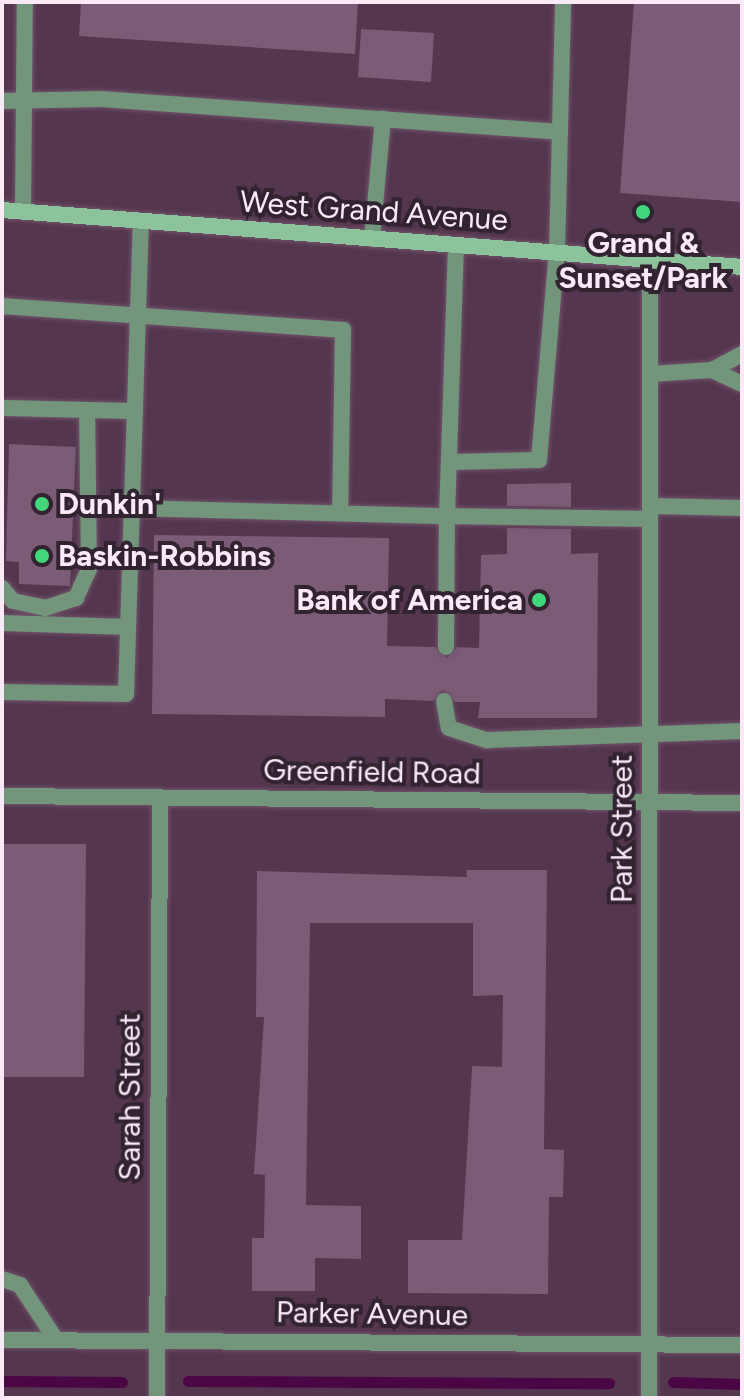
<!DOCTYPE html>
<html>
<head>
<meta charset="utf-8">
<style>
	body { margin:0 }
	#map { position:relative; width:744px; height:1400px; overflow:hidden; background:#54364f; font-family:Figtree,sans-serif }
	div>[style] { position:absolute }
	.stream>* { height:11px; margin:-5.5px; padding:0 5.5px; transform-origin:5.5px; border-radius:5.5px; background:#4a0645 }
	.building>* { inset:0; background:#7b5b76 }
	.roads { filter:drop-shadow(0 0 2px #6f536a) drop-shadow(0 0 2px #6f536a) }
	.service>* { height:16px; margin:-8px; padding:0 8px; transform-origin:8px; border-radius:8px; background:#72957b }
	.minor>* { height:16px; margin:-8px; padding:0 8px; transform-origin:8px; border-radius:8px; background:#72957b }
	.secondary>* { height:16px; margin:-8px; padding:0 8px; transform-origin:8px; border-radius:8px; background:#8cc39a }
	.dots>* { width:22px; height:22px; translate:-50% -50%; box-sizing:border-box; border:4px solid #31232f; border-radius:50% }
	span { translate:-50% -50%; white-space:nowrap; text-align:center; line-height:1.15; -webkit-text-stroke:8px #31232f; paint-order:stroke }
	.street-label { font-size:30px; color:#fce9f8 }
	.poi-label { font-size:30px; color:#fce9f8; font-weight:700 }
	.left { translate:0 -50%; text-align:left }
	.right { translate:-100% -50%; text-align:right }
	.frame { position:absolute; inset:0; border:4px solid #fce9f8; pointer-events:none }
</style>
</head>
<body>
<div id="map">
	<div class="stream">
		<div style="left:2px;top:1381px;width:120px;rotate:0.5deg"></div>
		<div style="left:188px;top:1381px;width:421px;rotate:0.3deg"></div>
		<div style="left:673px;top:1382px;width:69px;rotate:1.7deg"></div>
	</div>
	<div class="building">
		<div style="clip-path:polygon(81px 2px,358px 2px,355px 54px,79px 36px)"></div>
		<div style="clip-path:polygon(634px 2px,742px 2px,742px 202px,620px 193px)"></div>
		<div style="clip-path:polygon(361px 29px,434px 33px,431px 82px,358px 77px)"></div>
		<div style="clip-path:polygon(9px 444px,76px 447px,70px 586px,19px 584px,19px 562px,6px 561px)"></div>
		<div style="clip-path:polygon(571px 483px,571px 507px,507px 506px,507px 484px)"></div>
		<div style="clip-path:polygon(507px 528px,571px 529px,571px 554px,598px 553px,597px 718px,478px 718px,480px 702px,455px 702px,443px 690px,433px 701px,385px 699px,385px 717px,152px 714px,154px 535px,389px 538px,387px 646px,435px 647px,447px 658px,457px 647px,479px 648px,481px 555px,507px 554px)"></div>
		<div style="clip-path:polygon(2px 844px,86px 844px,84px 1077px,2px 1077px)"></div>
		<div style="clip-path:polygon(466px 870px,547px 870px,544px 1149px,564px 1150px,563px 1197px,549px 1197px,548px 1294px,408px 1293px,408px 1240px,462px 1240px,472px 1066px,502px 1067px,503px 995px,473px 996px,473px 923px,310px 923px,306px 1205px,361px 1206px,361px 1259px,315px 1258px,315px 1291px,252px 1291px,252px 1238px,264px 1238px,265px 1175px,254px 1174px,264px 1017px,256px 1017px,257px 871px,467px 877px)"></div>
	</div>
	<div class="roads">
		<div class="service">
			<div style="left:2px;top:101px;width:99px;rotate:-1.2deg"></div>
			<div style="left:101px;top:99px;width:460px;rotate:4.1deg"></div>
			<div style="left:372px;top:239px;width:121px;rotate:-84.8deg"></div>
			<div style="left:2px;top:306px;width:342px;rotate:4deg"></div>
			<div style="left:343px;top:330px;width:181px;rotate:90.9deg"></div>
			<div style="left:712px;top:370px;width:33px;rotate:25deg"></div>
			<div style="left:650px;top:374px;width:62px;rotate:-3.7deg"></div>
			<div style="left:712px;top:370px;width:34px;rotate:-28deg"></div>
			<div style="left:2px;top:408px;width:133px;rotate:1.3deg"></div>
			<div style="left:449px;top:462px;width:90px;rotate:-1.3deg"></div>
			<div style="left:539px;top:460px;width:209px;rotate:-85.1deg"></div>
			<div style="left:650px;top:506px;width:92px;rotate:1.2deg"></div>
			<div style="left:132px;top:508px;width:315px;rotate:1.5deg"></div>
			<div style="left:447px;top:516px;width:271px;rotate:-88.1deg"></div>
			<div style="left:2px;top:588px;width:17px;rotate:50deg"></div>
			<div style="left:13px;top:601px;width:33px;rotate:12deg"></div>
			<div style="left:45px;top:608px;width:33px;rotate:-18deg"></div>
			<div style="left:76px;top:598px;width:32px;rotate:-66deg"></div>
			<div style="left:89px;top:569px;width:159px;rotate:-90.7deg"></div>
			<div style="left:2px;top:623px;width:126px;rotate:1.8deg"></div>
			<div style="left:446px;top:647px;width:131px;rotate:-89.6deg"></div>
			<div style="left:447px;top:516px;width:203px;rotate:0.8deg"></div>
			<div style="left:2px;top:692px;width:124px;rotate:0.9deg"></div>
			<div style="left:126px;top:694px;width:473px;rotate:-88.2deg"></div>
			<div style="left:444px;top:701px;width:27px;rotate:80deg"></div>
			<div style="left:449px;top:728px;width:40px;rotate:18deg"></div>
			<div style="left:487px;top:740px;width:255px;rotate:-2deg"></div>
			<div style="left:2px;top:1279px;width:19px;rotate:18deg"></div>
			<div style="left:20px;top:1285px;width:66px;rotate:56.8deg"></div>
		</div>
		<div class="minor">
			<div style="left:23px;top:211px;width:209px;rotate:-89.5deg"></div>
			<div style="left:557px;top:252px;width:250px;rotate:-88.6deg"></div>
			<div style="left:2px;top:796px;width:740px;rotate:0.54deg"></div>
			<div style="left:2px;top:1340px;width:740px;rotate:0.39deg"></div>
			<div style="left:157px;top:1398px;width:601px;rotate:-89.71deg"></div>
			<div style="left:649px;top:1398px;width:1138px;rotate:-89.95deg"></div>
		</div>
		<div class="secondary">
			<div style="left:2px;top:210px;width:742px;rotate:4.4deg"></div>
		</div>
	</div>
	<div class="dots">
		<div style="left:643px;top:212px;background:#42d77b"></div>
		<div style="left:42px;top:504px;background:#42d77b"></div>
		<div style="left:42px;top:556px;background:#42d77b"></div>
		<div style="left:539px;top:600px;background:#42d77b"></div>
	</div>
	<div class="street-label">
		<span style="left:374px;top:211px;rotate:4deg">West Grand Avenue</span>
		<span style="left:372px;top:772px;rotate:1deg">Greenfield Road</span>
		<span style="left:622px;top:829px;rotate:-90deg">Park Street</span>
		<span style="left:130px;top:1097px;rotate:-90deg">Sarah Street</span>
		<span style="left:372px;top:1314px;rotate:1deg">Parker Avenue</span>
	</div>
	<div class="poi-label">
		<span style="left:643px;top:260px">Grand &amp;<br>Sunset/Park</span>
		<span class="left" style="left:58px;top:504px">Dunkin'</span>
		<span class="left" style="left:58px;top:556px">Baskin-Robbins</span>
		<span class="right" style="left:523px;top:600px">Bank of America</span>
	</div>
	<div class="frame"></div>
</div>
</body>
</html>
